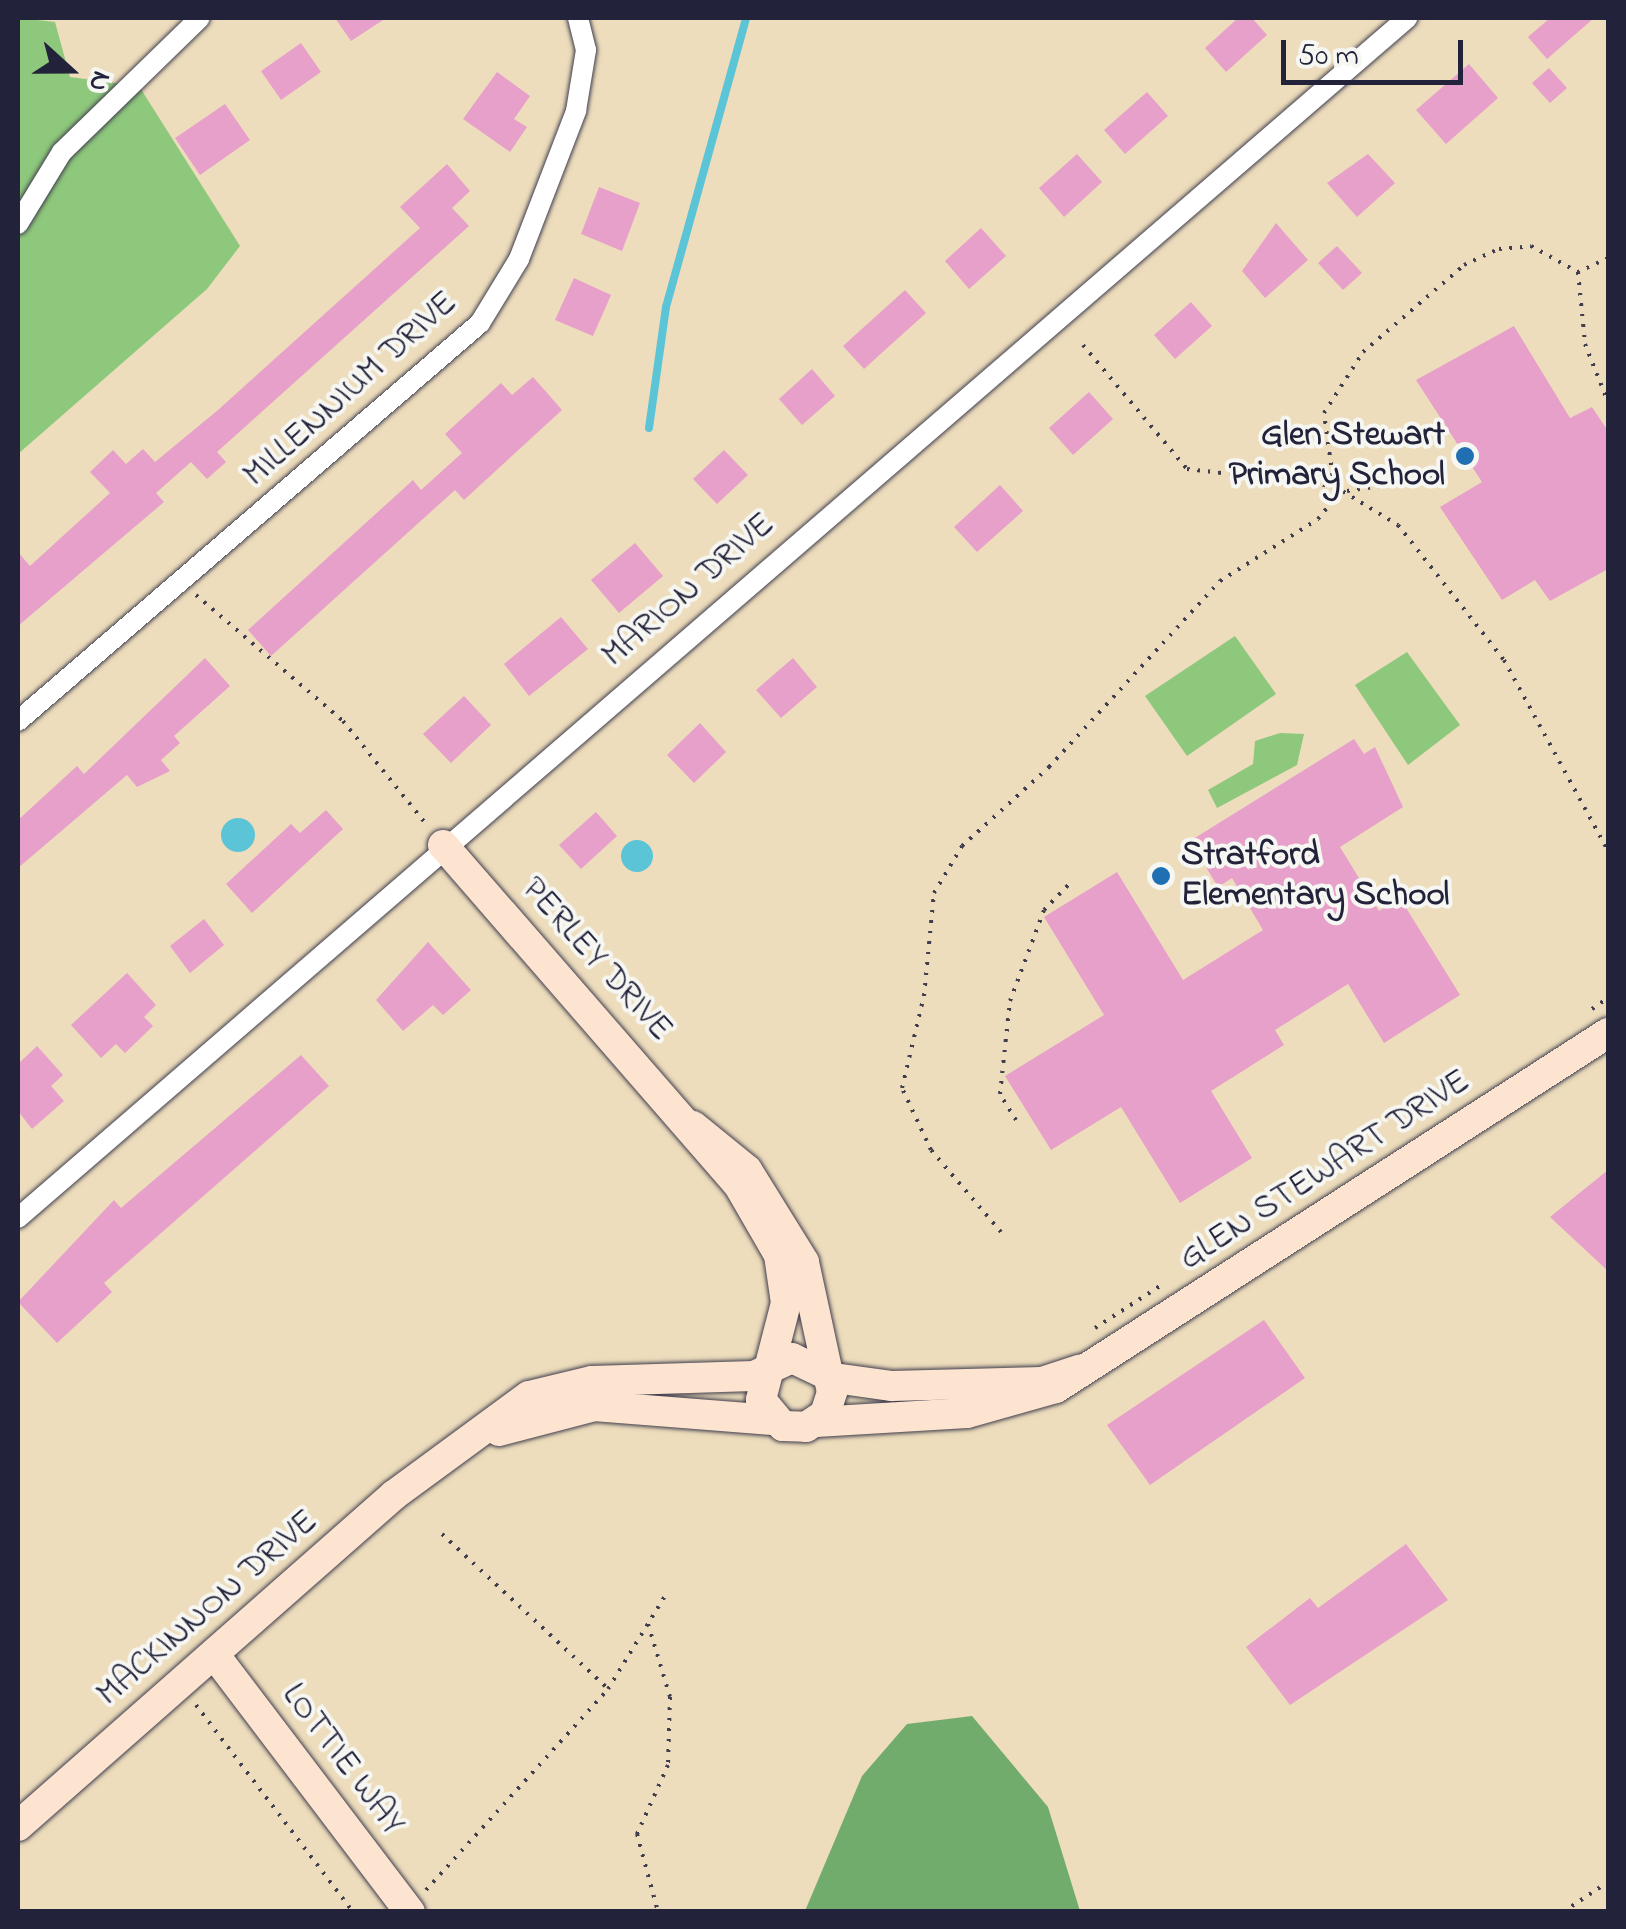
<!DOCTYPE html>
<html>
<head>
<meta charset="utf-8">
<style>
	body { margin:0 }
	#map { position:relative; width:1626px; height:1929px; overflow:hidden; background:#edddbc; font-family:"Indie Flower",sans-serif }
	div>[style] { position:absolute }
	.green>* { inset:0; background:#8ec87c }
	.forest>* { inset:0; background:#72ac6c }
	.water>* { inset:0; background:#5bc4d6 }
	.round { border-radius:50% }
	.stream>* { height:8px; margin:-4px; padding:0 4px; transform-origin:4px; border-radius:4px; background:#5bc4d6 }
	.building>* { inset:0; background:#e7a0c9 }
	.path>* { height:4px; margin-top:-2px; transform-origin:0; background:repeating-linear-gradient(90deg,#403e4e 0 2.5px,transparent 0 10.5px) }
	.roads { filter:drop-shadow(0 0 2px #403e4e) drop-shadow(0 0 2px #403e4e) }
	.street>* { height:20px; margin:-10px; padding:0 10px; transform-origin:10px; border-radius:10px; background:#fff }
	.secondary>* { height:30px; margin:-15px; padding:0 15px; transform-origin:15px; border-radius:15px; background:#fde4d1 }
	.dots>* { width:28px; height:28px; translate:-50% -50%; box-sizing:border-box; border:5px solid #f6f6f2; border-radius:50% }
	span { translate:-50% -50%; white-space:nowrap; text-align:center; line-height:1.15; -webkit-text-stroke:8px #f6f6f2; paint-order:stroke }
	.street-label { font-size:35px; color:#22223b }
	.poi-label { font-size:35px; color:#22223b; font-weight:700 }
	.right { translate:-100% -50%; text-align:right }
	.left { translate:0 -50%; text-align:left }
	.frame { position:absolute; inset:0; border:20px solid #22223b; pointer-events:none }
	.north { position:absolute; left:20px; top:20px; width:100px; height:100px; -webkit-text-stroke:8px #f6f6f2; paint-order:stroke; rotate:111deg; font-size:28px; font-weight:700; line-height:40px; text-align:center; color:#22223b }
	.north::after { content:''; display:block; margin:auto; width:35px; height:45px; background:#22223b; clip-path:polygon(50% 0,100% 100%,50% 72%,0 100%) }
	.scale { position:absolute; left:1281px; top:40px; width:182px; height:45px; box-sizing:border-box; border:5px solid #22223b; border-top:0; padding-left:12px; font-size:30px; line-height:35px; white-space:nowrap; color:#22223b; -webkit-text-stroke:8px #f6f6f2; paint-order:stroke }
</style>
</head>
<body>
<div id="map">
	<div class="green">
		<div style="clip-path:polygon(18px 18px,55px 22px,70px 77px,139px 86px,240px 246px,207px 289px,18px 454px)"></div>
		<div style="clip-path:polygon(1235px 636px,1276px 694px,1187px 756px,1145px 696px)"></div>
		<div style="clip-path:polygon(1407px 652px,1460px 725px,1408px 765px,1355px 685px)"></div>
		<div style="clip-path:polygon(1280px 733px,1304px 734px,1297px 765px,1217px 808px,1208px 790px,1253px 764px,1255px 741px)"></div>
	</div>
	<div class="forest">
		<div style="clip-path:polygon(972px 1716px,1048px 1807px,1080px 1911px,805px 1911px,862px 1776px,907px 1724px)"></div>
	</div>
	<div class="water">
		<div class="round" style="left:221px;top:818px;width:34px;height:34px"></div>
		<div class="round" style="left:621px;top:840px;width:32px;height:32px"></div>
	</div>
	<div class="stream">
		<div style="left:649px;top:428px;width:122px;rotate:-82deg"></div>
		<div style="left:666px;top:307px;width:300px;rotate:-74.5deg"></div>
	</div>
	<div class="building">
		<div style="clip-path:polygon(335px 18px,386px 18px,351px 41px)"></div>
		<div style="clip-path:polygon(1238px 18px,1252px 18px,1267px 35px,1226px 72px,1205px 48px)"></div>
		<div style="clip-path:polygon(1550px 18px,1594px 18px,1547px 59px,1528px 37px)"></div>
		<div style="clip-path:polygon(301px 43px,321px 72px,281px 100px,261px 71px)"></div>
		<div style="clip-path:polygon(1469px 64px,1498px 98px,1446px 144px,1416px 110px)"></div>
		<div style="clip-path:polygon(1549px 68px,1567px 88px,1550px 103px,1532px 83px)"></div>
		<div style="clip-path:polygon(497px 72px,530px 96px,514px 119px,527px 127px,510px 152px,463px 119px)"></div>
		<div style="clip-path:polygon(1147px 92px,1168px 116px,1125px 154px,1104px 130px)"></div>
		<div style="clip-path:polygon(225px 104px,250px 140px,200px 175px,175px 138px)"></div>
		<div style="clip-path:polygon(1077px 154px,1102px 182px,1064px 217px,1039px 188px)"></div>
		<div style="clip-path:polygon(1368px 154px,1395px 183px,1357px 217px,1327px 183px)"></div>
		<div style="clip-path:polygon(447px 164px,470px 191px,452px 208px,469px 226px,217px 452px,226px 462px,207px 479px,191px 462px,156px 493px,164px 502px,18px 626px,18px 552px,30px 566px,110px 493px,90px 472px,113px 450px,126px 464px,143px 449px,155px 462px,218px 410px,420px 228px,400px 207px)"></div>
		<div style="clip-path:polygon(599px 187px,640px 203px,622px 251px,581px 234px)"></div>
		<div style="clip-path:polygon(1276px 223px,1308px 260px,1265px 298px,1242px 271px)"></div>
		<div style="clip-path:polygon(981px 228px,1006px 256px,969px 289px,945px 261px)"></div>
		<div style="clip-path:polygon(1337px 246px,1362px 273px,1343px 290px,1318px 263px)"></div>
		<div style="clip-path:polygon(574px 278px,611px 295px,593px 336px,555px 320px)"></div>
		<div style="clip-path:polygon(905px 290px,926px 313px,864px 369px,843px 346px)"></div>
		<div style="clip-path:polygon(1191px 302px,1212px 326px,1175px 359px,1154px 335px)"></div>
		<div style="clip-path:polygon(1514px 326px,1570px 418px,1592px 407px,1608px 431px,1608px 569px,1550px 601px,1535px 580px,1502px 600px,1440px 507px,1482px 482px,1416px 380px)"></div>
		<div style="clip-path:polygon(812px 369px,835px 396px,802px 425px,779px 399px)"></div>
		<div style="clip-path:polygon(533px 377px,562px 410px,464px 500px,455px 490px,271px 656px,248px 630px,413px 480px,421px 490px,462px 453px,445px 434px,501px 383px,512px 395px)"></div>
		<div style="clip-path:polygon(1089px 392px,1113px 419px,1073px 455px,1049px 428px)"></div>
		<div style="clip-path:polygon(724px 450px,748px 475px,717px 504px,693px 479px)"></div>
		<div style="clip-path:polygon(1000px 485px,1023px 511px,977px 552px,954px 527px)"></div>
		<div style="clip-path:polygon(635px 543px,663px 576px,619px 613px,591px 580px)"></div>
		<div style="clip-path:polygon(561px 617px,588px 649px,529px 696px,504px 664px)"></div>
		<div style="clip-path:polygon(205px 658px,230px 686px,174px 736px,180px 743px,161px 760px,170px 771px,137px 787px,127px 775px,18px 868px,18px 820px,77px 766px,84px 774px)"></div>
		<div style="clip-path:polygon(793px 658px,817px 687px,781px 718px,756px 690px)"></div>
		<div style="clip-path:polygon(464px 696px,491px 725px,451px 763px,423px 734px)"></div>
		<div style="clip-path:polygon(700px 723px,726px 752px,694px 783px,667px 755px)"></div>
		<div style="clip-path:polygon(1354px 739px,1364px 754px,1375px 747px,1403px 807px,1340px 847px,1379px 911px,1400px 898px,1460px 995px,1384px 1043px,1348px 984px,1275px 1030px,1284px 1045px,1211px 1091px,1252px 1158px,1180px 1203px,1121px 1107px,1051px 1150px,1005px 1076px,1104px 1015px,1044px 917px,1117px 872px,1183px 980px,1263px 930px,1232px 878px,1218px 887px,1190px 841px)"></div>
		<div style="clip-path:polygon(326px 810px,343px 829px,252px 913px,226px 884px,291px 824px,300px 833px)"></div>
		<div style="clip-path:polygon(596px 812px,617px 836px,581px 869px,559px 845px)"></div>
		<div style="clip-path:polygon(204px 919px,224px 945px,190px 973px,170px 946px)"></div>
		<div style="clip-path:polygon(428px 942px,471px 990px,443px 1015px,433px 1005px,403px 1031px,376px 1000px)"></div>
		<div style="clip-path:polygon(127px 973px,156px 1005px,144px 1017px,153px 1026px,125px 1053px,116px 1044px,101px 1058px,71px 1025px)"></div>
		<div style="clip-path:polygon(37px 1046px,63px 1075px,51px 1086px,64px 1101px,32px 1129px,18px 1111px,18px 1064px)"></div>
		<div style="clip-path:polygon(301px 1055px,329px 1086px,104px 1283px,112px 1292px,57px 1343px,18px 1302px,114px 1200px,121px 1208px)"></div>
		<div style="clip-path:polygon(1608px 1170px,1608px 1271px,1550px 1217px)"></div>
		<div style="clip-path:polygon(1264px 1320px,1305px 1378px,1150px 1485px,1107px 1425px)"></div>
		<div style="clip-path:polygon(1406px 1544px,1448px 1600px,1290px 1705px,1246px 1647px,1310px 1598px,1318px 1608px)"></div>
	</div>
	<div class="path">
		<div style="left:1608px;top:258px;width:33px;rotate:155deg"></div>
		<div style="left:1578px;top:272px;width:72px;rotate:84.4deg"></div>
		<div style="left:1585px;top:344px;width:62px;rotate:68.4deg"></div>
		<div style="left:1083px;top:345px;width:162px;rotate:50deg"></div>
		<div style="left:1187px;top:469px;width:148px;rotate:6.6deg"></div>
		<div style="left:1334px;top:486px;width:74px;rotate:-97.8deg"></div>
		<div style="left:1324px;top:413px;width:72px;rotate:-57.4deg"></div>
		<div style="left:1363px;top:352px;width:133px;rotate:-40.7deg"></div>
		<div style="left:1464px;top:265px;width:38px;rotate:-25deg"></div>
		<div style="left:1499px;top:249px;width:32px;rotate:-5deg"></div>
		<div style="left:1531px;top:246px;width:54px;rotate:29deg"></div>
		<div style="left:1334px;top:486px;width:75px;rotate:31.4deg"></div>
		<div style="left:1398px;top:525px;width:172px;rotate:51.9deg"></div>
		<div style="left:1504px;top:660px;width:217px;rotate:61.4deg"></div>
		<div style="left:1347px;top:491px;width:92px;rotate:-8.7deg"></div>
		<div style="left:196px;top:595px;width:194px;rotate:40.6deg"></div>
		<div style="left:343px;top:721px;width:132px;rotate:51.1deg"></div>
		<div style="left:1592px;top:1009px;width:19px;rotate:-35deg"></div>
		<div style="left:1016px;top:1120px;width:31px;rotate:-122deg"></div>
		<div style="left:1000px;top:1094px;width:94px;rotate:-83.9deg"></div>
		<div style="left:1010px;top:1001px;width:97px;rotate:-69.5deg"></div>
		<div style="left:1044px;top:910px;width:35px;rotate:-46deg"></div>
		<div style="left:1001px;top:1232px;width:108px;rotate:-130.5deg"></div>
		<div style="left:931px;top:1150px;width:68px;rotate:-115.1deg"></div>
		<div style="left:902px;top:1088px;width:95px;rotate:-76.6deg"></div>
		<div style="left:924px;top:996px;width:103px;rotate:-84.5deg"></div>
		<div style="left:934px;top:893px;width:55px;rotate:-59.2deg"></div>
		<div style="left:962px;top:846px;width:118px;rotate:-42.2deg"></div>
		<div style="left:1049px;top:767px;width:253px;rotate:-47.4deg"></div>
		<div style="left:1220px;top:581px;width:116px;rotate:-32.3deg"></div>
		<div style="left:1318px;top:519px;width:38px;rotate:-51deg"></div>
		<div style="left:1095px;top:1328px;width:81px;rotate:-32.9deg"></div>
		<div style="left:442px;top:1534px;width:227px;rotate:43deg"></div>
		<div style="left:648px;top:1624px;width:76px;rotate:73.2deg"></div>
		<div style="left:670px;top:1697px;width:68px;rotate:91.7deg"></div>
		<div style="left:668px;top:1765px;width:76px;rotate:114.2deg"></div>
		<div style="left:637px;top:1834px;width:81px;rotate:74.9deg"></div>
		<div style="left:196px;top:1705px;width:260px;rotate:52.8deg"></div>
		<div style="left:426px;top:1890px;width:271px;rotate:-47.8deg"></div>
		<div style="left:608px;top:1689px;width:109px;rotate:-58.5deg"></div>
		<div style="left:1563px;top:1912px;width:54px;rotate:-33.7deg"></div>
	</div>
	<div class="roads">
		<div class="street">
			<div style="left:18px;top:224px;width:84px;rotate:-58.6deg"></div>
			<div style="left:62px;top:152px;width:192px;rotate:-44.2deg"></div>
			<div style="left:18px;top:721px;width:610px;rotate:-40.74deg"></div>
			<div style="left:480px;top:323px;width:75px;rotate:-58.6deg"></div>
			<div style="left:519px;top:259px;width:159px;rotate:-68.9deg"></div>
			<div style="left:576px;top:111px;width:62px;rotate:-80.7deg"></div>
			<div style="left:586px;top:50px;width:33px;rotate:-104deg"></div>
			<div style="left:18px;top:1218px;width:1836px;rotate:-40.82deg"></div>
		</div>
		<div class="secondary">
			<div style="left:443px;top:845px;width:449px;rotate:49deg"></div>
			<div style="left:738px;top:1184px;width:82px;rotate:60deg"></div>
			<div style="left:779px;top:1255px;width:49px;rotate:81.7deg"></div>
			<div style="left:786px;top:1303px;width:100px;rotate:104.5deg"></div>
			<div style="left:761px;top:1400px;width:34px;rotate:50deg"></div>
			<div style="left:783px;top:1426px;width:23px;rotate:2deg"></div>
			<div style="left:806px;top:1427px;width:23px;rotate:-34deg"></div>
			<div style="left:825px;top:1414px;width:23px;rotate:-72deg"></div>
			<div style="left:832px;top:1392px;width:133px;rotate:-102.2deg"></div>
			<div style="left:804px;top:1262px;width:108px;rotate:-121.8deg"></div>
			<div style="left:747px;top:1170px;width:70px;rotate:-140.8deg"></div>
			<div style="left:816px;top:1422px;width:151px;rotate:-3.4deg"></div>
			<div style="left:967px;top:1413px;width:92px;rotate:-15.7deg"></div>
			<div style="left:1056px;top:1388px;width:656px;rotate:-32.75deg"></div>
			<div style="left:499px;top:1431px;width:98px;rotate:-14.7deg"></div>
			<div style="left:594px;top:1406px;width:179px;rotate:4.5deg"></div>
			<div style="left:214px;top:1654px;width:324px;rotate:52.8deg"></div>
			<div style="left:18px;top:1826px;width:501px;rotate:-41.36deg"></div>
			<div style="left:394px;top:1495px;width:167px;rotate:-36.3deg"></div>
			<div style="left:529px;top:1396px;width:65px;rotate:-13.4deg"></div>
			<div style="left:592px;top:1381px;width:162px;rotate:-1.8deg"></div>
			<div style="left:754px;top:1376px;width:42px;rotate:-25.3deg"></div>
			<div style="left:792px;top:1358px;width:47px;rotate:25.5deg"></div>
			<div style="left:834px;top:1378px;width:59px;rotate:7.9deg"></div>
			<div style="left:892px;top:1386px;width:150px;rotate:-1.5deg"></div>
			<div style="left:1042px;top:1382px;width:40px;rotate:-18deg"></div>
		</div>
	</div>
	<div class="dots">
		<div style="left:1465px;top:456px;background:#1f6fb2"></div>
		<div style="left:1161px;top:876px;background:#1f6fb2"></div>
	</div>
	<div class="street-label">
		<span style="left:351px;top:390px;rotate:-42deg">MILLENNIUM DRIVE</span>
		<span style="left:689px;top:591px;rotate:-41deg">MARION DRIVE</span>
		<span style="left:596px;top:960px;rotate:48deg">PERLEY DRIVE</span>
		<span style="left:1325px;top:1171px;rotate:-33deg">GLEN STEWART DRIVE</span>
		<span style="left:208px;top:1609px;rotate:-41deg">MACKINNON DRIVE</span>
		<span style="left:342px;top:1760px;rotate:53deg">LOTTIE WAY</span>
	</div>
	<div class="poi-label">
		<span class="right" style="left:1445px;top:456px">Glen Stewart<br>Primary School</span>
		<span class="left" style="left:1181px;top:876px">Stratford<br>Elementary School</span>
	</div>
	<div class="frame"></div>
	<div class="north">N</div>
	<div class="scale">50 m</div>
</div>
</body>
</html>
